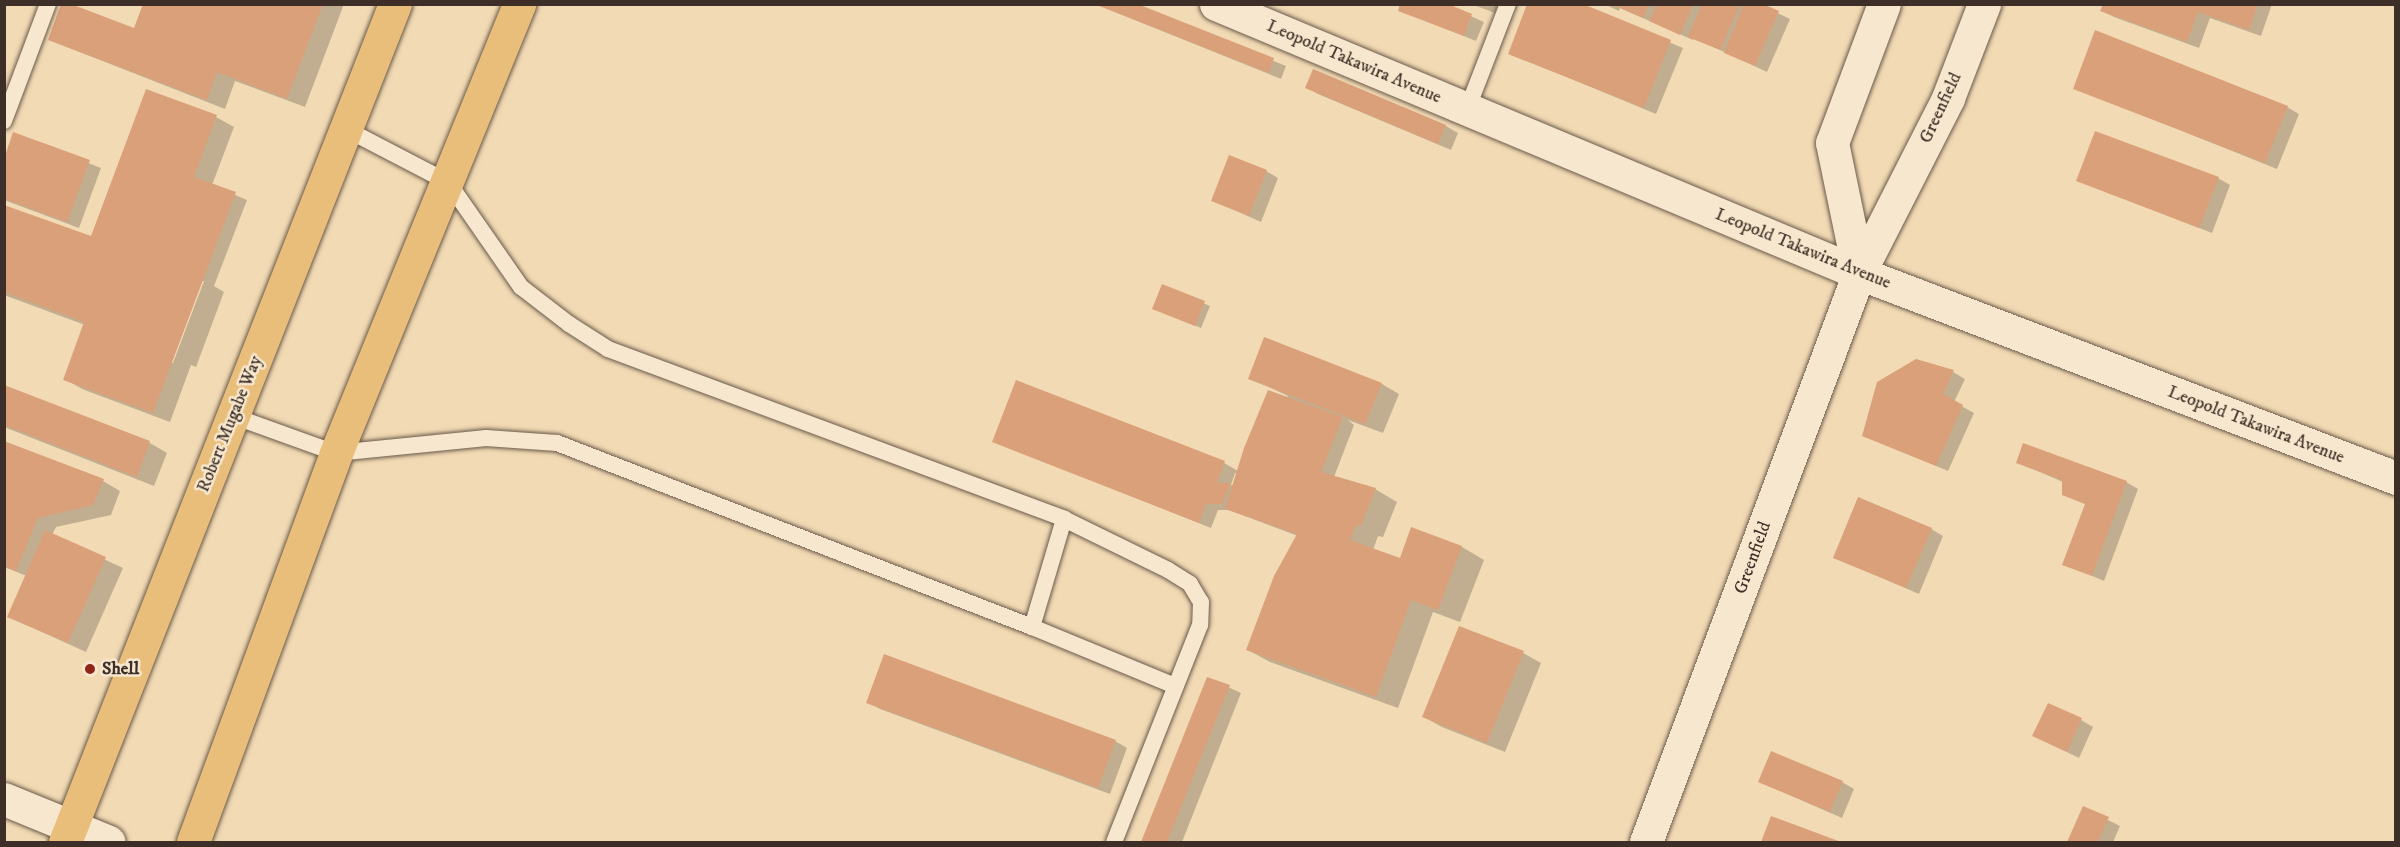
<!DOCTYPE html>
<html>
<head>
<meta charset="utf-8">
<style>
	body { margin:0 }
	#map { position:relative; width:2400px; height:847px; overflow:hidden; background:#f2dab4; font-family:"IM FELL DW Pica",serif }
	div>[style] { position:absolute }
	.shadow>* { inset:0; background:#0003 }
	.building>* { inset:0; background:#daa07a }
	.roads { filter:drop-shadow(0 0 2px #6a5a4a) drop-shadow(0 0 2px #6a5a4a) }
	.service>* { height:16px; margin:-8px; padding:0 8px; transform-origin:8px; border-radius:8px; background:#f7e7ce }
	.minor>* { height:33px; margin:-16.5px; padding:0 16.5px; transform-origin:16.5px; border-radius:16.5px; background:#f7e7ce }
	.trunk>* { height:33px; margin:-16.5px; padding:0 16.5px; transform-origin:16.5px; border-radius:16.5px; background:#e9bd7a }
	.dots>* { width:16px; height:16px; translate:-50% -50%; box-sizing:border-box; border:3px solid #f7e7ce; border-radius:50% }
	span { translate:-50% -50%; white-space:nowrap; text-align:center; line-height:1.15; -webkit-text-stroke:5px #f7e7ce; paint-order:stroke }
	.street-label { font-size:18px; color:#3d2f27 }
	.poi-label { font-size:18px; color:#3d2f27; font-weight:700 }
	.left { translate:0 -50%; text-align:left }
	.frame { position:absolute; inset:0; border:6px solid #3d2f27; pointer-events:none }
</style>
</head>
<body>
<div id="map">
	<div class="shadow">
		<div style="clip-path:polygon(145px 4px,344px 4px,305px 107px,235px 81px,225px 109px,49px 40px,135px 30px)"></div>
		<div style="clip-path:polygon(1095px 4px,1135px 4px,1286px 66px,1281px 79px)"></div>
		<div style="clip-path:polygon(1444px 4px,1484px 22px,1476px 41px,1399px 10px)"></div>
		<div style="clip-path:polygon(1471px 4px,1498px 4px,1495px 13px)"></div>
		<div style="clip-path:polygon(1578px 4px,1683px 48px,1656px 114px,1509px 53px)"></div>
		<div style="clip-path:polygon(1604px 4px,1759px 4px,1790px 19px,1767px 72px,1694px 38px,1693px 40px,1620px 8px,1619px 11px)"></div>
		<div style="clip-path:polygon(2104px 4px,2272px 4px,2261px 36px,2210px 18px,2199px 48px,2114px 17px,2102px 11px)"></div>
		<div style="clip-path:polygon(1314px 71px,1446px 126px,1458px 133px,1451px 150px,1318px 94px,1307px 87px)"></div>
		<div style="clip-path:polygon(2075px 88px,2287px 107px,2299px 114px,2277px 169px)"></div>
		<div style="clip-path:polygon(evenodd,216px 117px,234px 127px,212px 185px,247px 200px,214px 286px,224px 292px,196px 367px,191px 365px,170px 422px,82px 389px,65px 379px,85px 325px,4px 295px,4px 206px,92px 238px,216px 117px,201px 281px,204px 281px,173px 363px,170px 362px,201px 281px)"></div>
		<div style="clip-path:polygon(14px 134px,101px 168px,79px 228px,4px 200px,4px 160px)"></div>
		<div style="clip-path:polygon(1266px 171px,1278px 178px,1261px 222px,1212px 200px)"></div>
		<div style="clip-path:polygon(2218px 178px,2230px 185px,2212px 233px,2077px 180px)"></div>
		<div style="clip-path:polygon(1162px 286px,1210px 306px,1201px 328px,1159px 311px)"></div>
		<div style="clip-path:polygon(1953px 372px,1965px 379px,1954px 402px,1974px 413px,1948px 471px,1863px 435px)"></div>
		<div style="clip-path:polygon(evenodd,1250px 378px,1382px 384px,1399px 394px,1383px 433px,1348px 420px,1354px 425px,1334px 477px,1375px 489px,1397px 502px,1383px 537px,1378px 536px,1373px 550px,1401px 560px,1412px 529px,1462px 547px,1484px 560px,1460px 622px,1433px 612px,1398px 708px,1270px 662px,1248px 650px,1298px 536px,1229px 510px,1218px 510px,1211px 528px,994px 441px,1224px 463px,1238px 471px,1288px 396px,1250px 378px,1235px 473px,1237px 474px,1234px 486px,1231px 485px,1235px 473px)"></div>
		<div style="clip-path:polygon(4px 386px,150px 443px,167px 453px,154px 486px,4px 427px)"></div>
		<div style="clip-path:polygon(4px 443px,103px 481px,120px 491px,111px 515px,56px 527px,52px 535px,123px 568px,86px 652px,9px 617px,27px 576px,4px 567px)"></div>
		<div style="clip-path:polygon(2017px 462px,2126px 482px,2138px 489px,2104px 581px,2064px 564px,2087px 505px,2063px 494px,2063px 482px)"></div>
		<div style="clip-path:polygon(1931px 529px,1943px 536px,1919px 594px,1834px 557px)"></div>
		<div style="clip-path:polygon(1460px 628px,1523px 653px,1541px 663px,1505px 752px,1442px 727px,1424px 717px)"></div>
		<div style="clip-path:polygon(1208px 678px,1241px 693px,1182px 842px,1143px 842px)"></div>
		<div style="clip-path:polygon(868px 702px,1115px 741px,1127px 748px,1110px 794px,880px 709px)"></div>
		<div style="clip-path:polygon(2081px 720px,2093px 727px,2079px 758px,2034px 736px)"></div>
		<div style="clip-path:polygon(1760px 782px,1842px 782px,1854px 789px,1842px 818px)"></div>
		<div style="clip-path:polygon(2084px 808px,2120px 826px,2113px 842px,2069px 842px)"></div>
		<div style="clip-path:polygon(1772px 818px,1837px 842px,1763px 842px)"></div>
	</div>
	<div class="building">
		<div style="clip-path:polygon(61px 4px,71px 4px,134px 28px,143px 4px,323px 4px,287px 99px,217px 72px,207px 100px,48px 40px)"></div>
		<div style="clip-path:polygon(1400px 4px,1448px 4px,1472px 14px,1464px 36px,1398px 11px)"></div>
		<div style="clip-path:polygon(1527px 4px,1583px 4px,1671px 40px,1644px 108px,1508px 54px)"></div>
		<div style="clip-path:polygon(1611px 4px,1649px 4px,1643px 18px)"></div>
		<div style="clip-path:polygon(1657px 4px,1693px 4px,1680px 35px,1649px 21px)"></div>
		<div style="clip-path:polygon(1702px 4px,1740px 4px,1720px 50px,1688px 37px)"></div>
		<div style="clip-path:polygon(1744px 4px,1763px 4px,1779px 11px,1755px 66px,1724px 53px)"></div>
		<div style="clip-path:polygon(2103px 4px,2258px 4px,2249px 30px,2198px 12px,2187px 42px,2100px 11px)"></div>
		<div style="clip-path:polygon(1097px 5px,1140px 5px,1274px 58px,1269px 73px)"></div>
		<div style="clip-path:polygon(2095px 30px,2288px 106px,2265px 163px,2073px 89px)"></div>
		<div style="clip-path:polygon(1313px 69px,1446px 125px,1438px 144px,1305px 88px)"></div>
		<div style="clip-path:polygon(146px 89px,217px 115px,194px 177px,236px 192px,153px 413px,63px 380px,84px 322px,4px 292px,4px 205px,91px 236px)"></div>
		<div style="clip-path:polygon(2095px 131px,2219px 177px,2199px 228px,2076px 181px)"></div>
		<div style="clip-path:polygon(13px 132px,90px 160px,67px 222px,5px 199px,5px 156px)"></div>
		<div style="clip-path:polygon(1229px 155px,1267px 170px,1249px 216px,1211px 201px)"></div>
		<div style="clip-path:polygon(1162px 284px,1205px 301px,1195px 326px,1152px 309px)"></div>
		<div style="clip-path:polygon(1264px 337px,1382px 383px,1365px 424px,1248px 379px)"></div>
		<div style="clip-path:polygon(1916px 359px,1954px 370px,1943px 394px,1963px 405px,1936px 466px,1862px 436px,1877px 382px)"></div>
		<div style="clip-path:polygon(1016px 380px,1225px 461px,1217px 483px,1231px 483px,1222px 504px,1206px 504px,1199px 523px,992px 442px)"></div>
		<div style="clip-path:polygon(4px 385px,150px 441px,137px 477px,4px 425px)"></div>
		<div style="clip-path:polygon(1268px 390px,1343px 417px,1321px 472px,1376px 488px,1361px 526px,1356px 525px,1350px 540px,1400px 558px,1411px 527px,1462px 546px,1438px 610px,1411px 600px,1376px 697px,1246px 650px,1274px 576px,1297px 534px,1225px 509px,1244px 448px)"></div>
		<div style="clip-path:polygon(4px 441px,104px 479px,93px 505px,38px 518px,16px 571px,4px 566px)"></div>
		<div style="clip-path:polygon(2023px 443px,2127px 481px,2092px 576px,2062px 565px,2085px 504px,2062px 495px,2062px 480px,2016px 463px)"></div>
		<div style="clip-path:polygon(1858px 497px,1932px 528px,1906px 588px,1833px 558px)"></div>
		<div style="clip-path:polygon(45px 530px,106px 557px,68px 643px,7px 617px)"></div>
		<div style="clip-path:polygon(1459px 626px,1524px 651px,1487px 743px,1422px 717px)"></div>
		<div style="clip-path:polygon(884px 654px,1116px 740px,1098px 788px,866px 703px)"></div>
		<div style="clip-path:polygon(1207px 677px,1230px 685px,1167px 842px,1141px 842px)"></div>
		<div style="clip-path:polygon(2048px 703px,2082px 718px,2067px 752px,2032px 736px)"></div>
		<div style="clip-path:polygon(1771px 751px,1843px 781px,1830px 812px,1758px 782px)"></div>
		<div style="clip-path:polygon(2083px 806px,2109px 817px,2098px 842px,2067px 842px)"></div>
		<div style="clip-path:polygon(1771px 816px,1841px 842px,1761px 842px)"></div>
	</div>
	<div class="roads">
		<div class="service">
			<div style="left:1467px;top:110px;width:114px;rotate:-68.9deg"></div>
			<div style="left:4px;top:121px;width:125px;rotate:-69.4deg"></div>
			<div style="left:346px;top:129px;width:115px;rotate:27.5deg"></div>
			<div style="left:448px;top:182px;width:128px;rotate:55.2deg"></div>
			<div style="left:521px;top:287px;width:61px;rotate:37.6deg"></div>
			<div style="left:569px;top:324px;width:46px;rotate:32.7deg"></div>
			<div style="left:608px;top:349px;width:487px;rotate:20.4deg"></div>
			<div style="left:1064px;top:519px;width:116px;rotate:26.1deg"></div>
			<div style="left:1168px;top:570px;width:26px;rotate:32deg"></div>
			<div style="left:1190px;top:584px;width:21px;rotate:59deg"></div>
			<div style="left:1201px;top:602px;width:23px;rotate:92deg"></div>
			<div style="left:1200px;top:625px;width:233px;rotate:111.6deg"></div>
			<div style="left:233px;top:416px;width:109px;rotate:19.8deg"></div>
			<div style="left:336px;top:453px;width:151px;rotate:-5.7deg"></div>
			<div style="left:486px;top:438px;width:71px;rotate:4deg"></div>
			<div style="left:557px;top:443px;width:509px;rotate:21.17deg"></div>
			<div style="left:1032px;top:627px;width:155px;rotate:22.4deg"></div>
			<div style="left:1032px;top:627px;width:113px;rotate:-73.5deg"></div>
		</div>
		<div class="minor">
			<div style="left:1216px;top:4px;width:697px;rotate:22.7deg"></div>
			<div style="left:1859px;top:273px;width:575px;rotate:20.89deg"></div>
			<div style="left:1859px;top:273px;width:133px;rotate:-101.7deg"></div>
			<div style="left:1832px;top:143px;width:148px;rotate:-69.5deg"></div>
			<div style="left:4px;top:799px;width:113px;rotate:22.3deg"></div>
			<div style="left:1646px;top:842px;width:608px;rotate:-69.48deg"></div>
			<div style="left:1859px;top:273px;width:196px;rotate:-63deg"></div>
			<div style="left:1948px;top:98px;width:101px;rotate:-69deg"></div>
		</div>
		<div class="trunk">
			<div style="left:65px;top:842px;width:901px;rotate:-68.51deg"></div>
			<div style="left:193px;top:842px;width:414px;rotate:-69.8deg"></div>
			<div style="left:336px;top:453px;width:485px;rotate:-67.8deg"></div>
		</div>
	</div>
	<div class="dots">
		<div style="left:90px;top:669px;background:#8f2418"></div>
	</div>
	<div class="street-label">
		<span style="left:1354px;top:62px;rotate:23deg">Leopold Takawira Avenue</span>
		<span style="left:1941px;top:108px;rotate:-65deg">Greenfield</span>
		<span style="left:1803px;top:249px;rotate:22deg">Leopold Takawira Avenue</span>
		<span style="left:230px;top:424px;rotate:-68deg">Robert Mugabe Way</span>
		<span style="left:2256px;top:425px;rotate:21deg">Leopold Takawira Avenue</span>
		<span style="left:1753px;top:558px;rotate:-70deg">Greenfield</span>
	</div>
	<div class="poi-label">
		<span class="left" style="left:102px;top:669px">Shell</span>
	</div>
	<div class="frame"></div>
</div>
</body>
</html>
